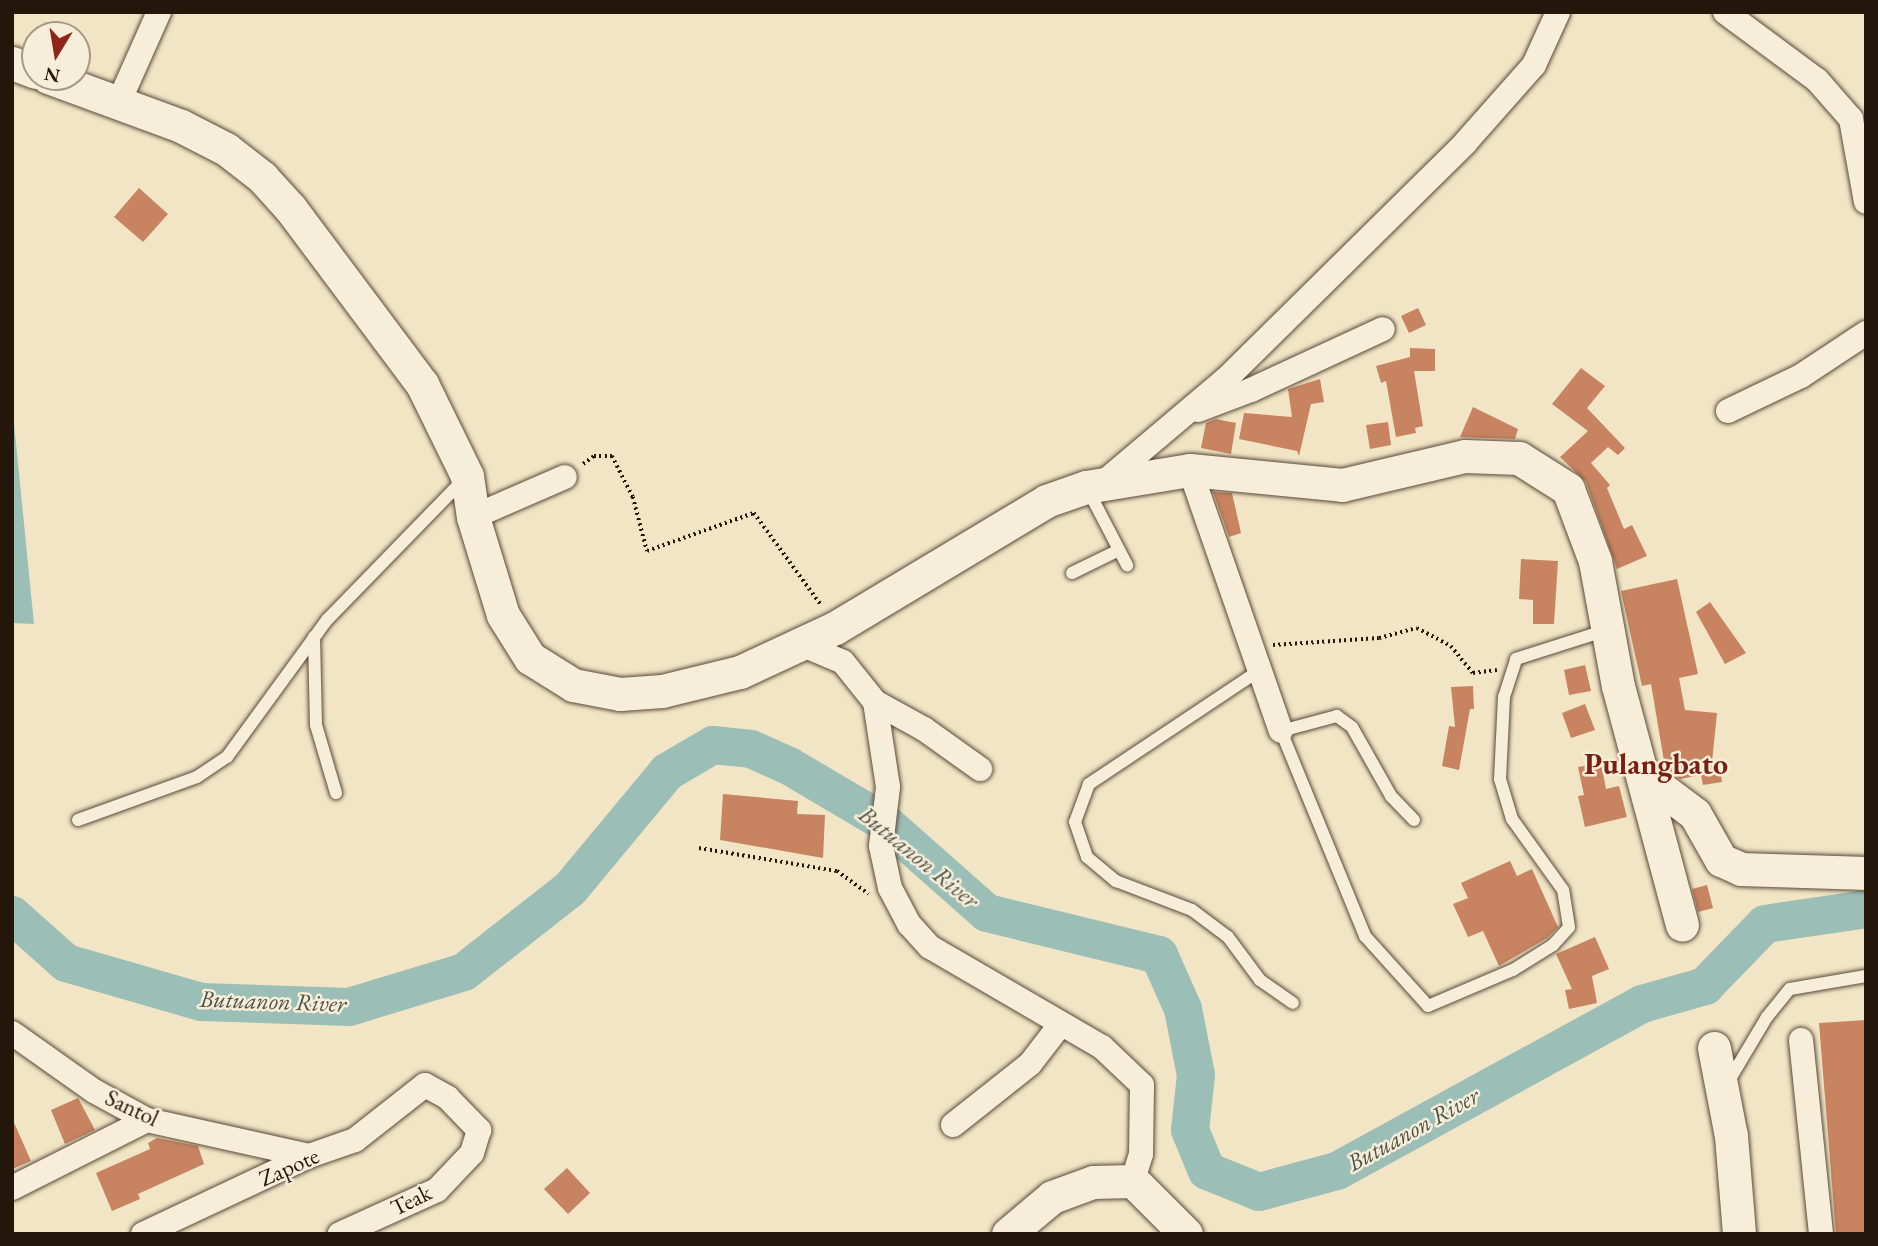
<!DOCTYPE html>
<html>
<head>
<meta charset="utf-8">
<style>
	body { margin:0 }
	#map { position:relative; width:1878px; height:1246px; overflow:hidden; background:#f2e5c5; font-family:"EB Garamond",serif }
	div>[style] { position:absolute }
	.water>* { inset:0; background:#9bbfb7 }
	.river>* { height:38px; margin:-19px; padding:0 19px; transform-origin:19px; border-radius:19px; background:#9bbfb7 }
	.building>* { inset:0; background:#c88360 }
	.path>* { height:3.5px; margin-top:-1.75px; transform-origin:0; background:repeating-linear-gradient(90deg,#25160b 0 2px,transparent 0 5.5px) }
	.roads { filter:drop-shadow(0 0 2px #584a3a) drop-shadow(0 0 2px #584a3a) }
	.lane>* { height:12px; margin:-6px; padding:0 6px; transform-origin:6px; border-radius:6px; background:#f7eed9 }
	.street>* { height:24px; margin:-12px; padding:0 12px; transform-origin:12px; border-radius:12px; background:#f7eed9 }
	.secondary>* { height:33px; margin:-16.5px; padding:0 16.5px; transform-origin:16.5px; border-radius:16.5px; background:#f7eed9 }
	span { translate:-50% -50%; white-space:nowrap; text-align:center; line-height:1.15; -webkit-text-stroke:5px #f7eed9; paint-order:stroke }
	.street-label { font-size:23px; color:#25160b }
	.water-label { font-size:24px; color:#4e5147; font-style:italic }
	.district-label { font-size:30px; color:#7a1f14; font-weight:700 }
	.frame { position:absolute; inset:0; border:14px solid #25160b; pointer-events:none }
	.north { position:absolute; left:21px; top:21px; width:70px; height:70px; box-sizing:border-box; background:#f7eed9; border:2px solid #a39887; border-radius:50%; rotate:191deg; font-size:19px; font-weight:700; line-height:28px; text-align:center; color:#25160b }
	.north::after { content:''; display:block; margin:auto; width:24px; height:32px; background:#8f2418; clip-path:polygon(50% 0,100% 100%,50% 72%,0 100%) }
</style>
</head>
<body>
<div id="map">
	<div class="water">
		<div style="clip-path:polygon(12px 403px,34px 624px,12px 623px)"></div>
	</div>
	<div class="river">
		<div style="left:12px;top:915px;width:72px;rotate:41.6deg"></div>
		<div style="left:66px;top:963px;width:141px;rotate:16.1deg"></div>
		<div style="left:201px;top:1002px;width:148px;rotate:1.9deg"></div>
		<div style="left:349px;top:1007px;width:120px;rotate:-16.9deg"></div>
		<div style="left:464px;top:972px;width:135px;rotate:-38.1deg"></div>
		<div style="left:570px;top:889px;width:152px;rotate:-50.3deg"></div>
		<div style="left:667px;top:772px;width:53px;rotate:-30.4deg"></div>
		<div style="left:713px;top:745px;width:38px;rotate:6deg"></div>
		<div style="left:751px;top:749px;width:42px;rotate:24.1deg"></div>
		<div style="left:789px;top:766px;width:110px;rotate:30.5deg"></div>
		<div style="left:884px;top:822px;width:137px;rotate:41.5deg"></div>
		<div style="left:987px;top:913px;width:177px;rotate:13.7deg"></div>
		<div style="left:1159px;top:955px;width:59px;rotate:66deg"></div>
		<div style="left:1183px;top:1009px;width:67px;rotate:78.9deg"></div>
		<div style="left:1196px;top:1075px;width:55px;rotate:96.2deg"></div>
		<div style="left:1190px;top:1130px;width:44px;rotate:67.5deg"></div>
		<div style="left:1207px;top:1171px;width:56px;rotate:22deg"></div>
		<div style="left:1259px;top:1192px;width:81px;rotate:-15.1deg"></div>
		<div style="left:1337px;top:1171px;width:348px;rotate:-28.7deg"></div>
		<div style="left:1642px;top:1004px;width:66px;rotate:-15.9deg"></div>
		<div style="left:1705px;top:986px;width:86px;rotate:-45.9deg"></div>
		<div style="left:1765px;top:924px;width:102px;rotate:-8.4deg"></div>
	</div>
	<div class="building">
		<div style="clip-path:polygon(139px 188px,168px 214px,143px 242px,114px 217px)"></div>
		<div style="clip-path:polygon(1418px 308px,1426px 325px,1409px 333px,1401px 316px)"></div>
		<div style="clip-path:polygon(1410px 348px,1435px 349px,1435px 371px,1414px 371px,1423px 426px,1415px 428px,1416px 433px,1396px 437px,1386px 381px,1381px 383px,1376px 366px,1410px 357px)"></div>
		<div style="clip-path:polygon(1581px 368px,1605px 386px,1587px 408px,1625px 448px,1618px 455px,1608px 447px,1591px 463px,1610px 485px,1607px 488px,1624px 529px,1632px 525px,1647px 556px,1617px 569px,1586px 482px,1560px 457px,1588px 431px,1552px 404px)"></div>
		<div style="clip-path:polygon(1320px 379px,1324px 402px,1311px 404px,1299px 456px,1297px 451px,1239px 439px,1244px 413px,1292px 417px,1288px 389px)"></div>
		<div style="clip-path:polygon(1473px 407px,1518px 429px,1515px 439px,1460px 437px)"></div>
		<div style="clip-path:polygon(1216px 419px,1236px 423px,1231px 454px,1201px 448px,1206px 423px)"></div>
		<div style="clip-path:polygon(1388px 422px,1391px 445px,1370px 449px,1366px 425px)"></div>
		<div style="clip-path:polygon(1213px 492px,1232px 493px,1241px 533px,1229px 537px)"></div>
		<div style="clip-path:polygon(1521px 559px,1558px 561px,1554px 624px,1533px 624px,1533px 600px,1519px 599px)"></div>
		<div style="clip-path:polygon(1677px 579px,1698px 674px,1679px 678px,1685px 710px,1717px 713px,1712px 762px,1719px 761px,1722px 782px,1703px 785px,1701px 775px,1680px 779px,1665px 767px,1651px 684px,1642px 686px,1621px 591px)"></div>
		<div style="clip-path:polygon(1710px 602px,1746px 653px,1725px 664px,1696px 612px)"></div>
		<div style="clip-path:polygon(1585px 665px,1591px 691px,1569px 695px,1564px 670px)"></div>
		<div style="clip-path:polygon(1473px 686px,1474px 709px,1470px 709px,1459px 770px,1442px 766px,1449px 726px,1455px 727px,1451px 687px)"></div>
		<div style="clip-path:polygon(1585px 704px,1595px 730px,1571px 738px,1562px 713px)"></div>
		<div style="clip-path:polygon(1601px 763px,1606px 789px,1619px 786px,1627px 817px,1585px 827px,1578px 796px,1584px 795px,1578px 767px)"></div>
		<div style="clip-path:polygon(723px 794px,798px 801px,797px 814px,825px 815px,823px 858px,720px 840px)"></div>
		<div style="clip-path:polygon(1510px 861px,1517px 876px,1532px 869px,1558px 927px,1547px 938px,1499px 966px,1483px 931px,1468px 937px,1453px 904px,1468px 898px,1461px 883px)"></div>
		<div style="clip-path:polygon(1707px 885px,1713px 908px,1698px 912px,1692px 889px)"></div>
		<div style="clip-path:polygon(1595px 937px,1609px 969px,1592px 976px,1597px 1003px,1569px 1009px,1565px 990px,1572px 989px,1556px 954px)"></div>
		<div style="clip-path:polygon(1866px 1020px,1866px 1234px,1836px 1234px,1819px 1023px)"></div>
		<div style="clip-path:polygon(78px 1098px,95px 1130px,65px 1144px,51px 1110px)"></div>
		<div style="clip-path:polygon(12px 1118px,31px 1161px,12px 1169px)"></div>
		<div style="clip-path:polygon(157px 1138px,198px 1146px,204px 1164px,138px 1194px,140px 1199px,112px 1211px,96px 1173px,150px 1149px,148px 1143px)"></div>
		<div style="clip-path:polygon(567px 1168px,590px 1193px,568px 1214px,544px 1189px)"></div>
	</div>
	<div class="path">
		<div style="left:583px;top:464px;width:14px;rotate:-36deg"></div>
		<div style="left:594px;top:456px;width:18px"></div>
		<div style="left:612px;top:456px;width:46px;rotate:62.9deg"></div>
		<div style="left:633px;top:497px;width:56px;rotate:75.5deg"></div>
		<div style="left:647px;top:551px;width:114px;rotate:-19.6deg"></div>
		<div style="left:754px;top:513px;width:114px;rotate:53.9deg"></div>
		<div style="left:1273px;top:645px;width:106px;rotate:-3.8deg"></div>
		<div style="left:1379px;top:638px;width:39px;rotate:-15deg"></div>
		<div style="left:1417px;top:628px;width:38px;rotate:28deg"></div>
		<div style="left:1451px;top:646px;width:35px;rotate:51deg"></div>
		<div style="left:1473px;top:673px;width:24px;rotate:-7deg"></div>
		<div style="left:699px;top:848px;width:140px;rotate:9.5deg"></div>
		<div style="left:837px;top:871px;width:39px;rotate:36deg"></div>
	</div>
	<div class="roads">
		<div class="lane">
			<div style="left:1088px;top:490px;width:85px;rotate:62.5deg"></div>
			<div style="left:1072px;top:573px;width:52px;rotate:-26.1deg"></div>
			<div style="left:314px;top:637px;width:88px;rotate:88.7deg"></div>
			<div style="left:316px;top:725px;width:71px;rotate:73.6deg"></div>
			<div style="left:1260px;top:670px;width:206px;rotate:146.3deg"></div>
			<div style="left:1089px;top:784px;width:40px;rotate:110.2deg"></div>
			<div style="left:1075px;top:822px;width:37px;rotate:71deg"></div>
			<div style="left:1087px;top:857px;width:38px;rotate:40deg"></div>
			<div style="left:1116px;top:881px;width:81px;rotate:20.9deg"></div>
			<div style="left:1192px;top:910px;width:45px;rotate:36.9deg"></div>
			<div style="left:1228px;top:937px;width:54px;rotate:53.3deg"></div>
			<div style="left:1260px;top:980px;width:40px;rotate:34.9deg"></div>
			<div style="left:78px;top:820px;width:127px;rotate:-19.9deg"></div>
			<div style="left:197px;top:777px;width:36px;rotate:-34deg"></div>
			<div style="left:227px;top:757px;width:170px;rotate:-53.9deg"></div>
			<div style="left:327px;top:620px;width:197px;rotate:-45.8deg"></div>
			<div style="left:1414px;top:820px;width:33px;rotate:-134deg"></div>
			<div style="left:1391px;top:796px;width:79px;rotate:-119.5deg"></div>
			<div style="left:1352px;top:727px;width:19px;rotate:-144deg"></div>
			<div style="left:1337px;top:716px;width:58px;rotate:165deg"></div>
			<div style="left:1281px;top:731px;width:222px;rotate:67.7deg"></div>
			<div style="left:1365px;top:936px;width:94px;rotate:48deg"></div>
			<div style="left:1428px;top:1006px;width:92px;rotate:-23deg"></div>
			<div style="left:1513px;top:970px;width:47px;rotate:-32deg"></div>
			<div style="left:1553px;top:945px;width:24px;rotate:-48deg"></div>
			<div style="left:1569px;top:927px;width:37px;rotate:-99deg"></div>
			<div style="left:1563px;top:890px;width:87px;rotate:-125.7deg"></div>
			<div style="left:1512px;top:819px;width:42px;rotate:-106.7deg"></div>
			<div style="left:1500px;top:779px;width:82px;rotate:-87.2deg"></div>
			<div style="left:1504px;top:697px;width:40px;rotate:-72deg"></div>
			<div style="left:1516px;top:659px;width:96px;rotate:-17.7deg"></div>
			<div style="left:1727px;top:1084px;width:78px;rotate:-59.2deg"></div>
			<div style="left:1767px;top:1017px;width:36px;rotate:-51deg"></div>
			<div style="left:1790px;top:989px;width:77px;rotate:-9.7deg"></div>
		</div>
		<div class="street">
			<div style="left:1725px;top:12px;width:114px;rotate:36.5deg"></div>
			<div style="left:1817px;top:80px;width:52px;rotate:48.9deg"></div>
			<div style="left:1851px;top:119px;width:84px;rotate:79.8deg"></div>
			<div style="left:118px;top:104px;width:101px;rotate:-66deg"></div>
			<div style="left:1198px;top:410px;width:57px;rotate:-20.7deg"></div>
			<div style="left:1251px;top:390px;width:145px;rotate:-24.8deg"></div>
			<div style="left:1728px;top:411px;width:81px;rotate:-25.6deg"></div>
			<div style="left:1801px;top:376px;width:78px;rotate:-33.5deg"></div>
			<div style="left:1190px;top:470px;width:276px;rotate:70.8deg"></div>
			<div style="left:1103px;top:483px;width:160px;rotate:-40.2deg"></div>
			<div style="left:1225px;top:380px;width:337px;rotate:-44.6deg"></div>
			<div style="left:1465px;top:143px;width:104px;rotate:-48.5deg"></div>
			<div style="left:1534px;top:65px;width:58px;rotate:-65.6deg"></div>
			<div style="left:473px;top:517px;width:100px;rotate:-23.5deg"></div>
			<div style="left:803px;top:645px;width:43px;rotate:23deg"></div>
			<div style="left:843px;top:662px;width:51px;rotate:51.3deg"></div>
			<div style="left:875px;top:702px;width:86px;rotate:81.3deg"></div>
			<div style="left:888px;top:787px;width:59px;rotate:96.8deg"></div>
			<div style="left:881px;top:846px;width:43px;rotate:77.9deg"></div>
			<div style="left:890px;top:888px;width:41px;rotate:62.2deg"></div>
			<div style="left:909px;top:924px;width:31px;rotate:48deg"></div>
			<div style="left:930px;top:947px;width:199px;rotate:30.2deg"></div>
			<div style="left:1102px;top:1047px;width:55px;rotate:43.5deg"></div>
			<div style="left:1142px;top:1085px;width:69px;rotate:90.8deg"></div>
			<div style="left:1141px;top:1154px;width:28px;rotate:107deg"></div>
			<div style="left:875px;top:702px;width:56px;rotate:28.9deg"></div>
			<div style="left:924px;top:729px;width:69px;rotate:35.5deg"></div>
			<div style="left:12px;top:1033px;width:100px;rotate:35.3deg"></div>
			<div style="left:94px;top:1091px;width:60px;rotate:28.7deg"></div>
			<div style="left:147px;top:1120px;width:166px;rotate:12.5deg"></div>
			<div style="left:1801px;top:1040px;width:195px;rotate:84.1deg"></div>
			<div style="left:953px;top:1125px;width:98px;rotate:-38.4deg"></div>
			<div style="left:1030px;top:1064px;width:49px;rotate:-52.4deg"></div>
			<div style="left:12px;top:1188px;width:151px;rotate:-26.7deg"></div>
			<div style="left:143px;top:1234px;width:183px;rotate:-25.2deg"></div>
			<div style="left:309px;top:1156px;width:49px;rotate:-19.2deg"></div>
			<div style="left:355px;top:1140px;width:89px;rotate:-38.2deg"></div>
			<div style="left:425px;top:1085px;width:26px;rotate:29deg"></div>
			<div style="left:448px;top:1098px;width:45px;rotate:45.9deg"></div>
			<div style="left:479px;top:1130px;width:24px;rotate:107deg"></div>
			<div style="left:472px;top:1153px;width:51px;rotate:133.4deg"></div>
			<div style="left:437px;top:1190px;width:107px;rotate:155.6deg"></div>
		</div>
		<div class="secondary">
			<div style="left:12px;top:63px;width:25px;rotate:21deg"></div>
			<div style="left:48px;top:77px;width:142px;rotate:20.2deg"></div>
			<div style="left:181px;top:126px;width:51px;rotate:27.1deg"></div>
			<div style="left:226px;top:149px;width:46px;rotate:37.9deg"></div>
			<div style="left:262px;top:177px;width:43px;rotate:47.8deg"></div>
			<div style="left:291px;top:209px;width:219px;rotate:53.2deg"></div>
			<div style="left:422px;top:384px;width:102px;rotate:63.9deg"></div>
			<div style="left:467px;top:476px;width:41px;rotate:81.7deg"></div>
			<div style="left:473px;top:517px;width:102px;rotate:73deg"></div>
			<div style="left:503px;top:615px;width:51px;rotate:57.9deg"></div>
			<div style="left:530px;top:658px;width:51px;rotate:32.1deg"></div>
			<div style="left:573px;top:685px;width:48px;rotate:10.8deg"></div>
			<div style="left:620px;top:694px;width:42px;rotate:-4.1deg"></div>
			<div style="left:662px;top:691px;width:80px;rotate:-13.7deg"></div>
			<div style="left:740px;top:672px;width:105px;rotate:-24.9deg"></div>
			<div style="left:835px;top:628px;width:246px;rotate:-31deg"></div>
			<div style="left:1046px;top:501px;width:42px;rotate:-19.3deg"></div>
			<div style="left:1086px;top:487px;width:105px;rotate:-9.3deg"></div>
			<div style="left:1190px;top:470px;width:153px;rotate:5.6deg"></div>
			<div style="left:1342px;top:485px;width:126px;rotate:-13.3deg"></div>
			<div style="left:1465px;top:456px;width:54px;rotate:2.1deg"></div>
			<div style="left:1519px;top:458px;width:58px;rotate:32.3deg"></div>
			<div style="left:1568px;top:489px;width:77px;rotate:69.4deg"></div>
			<div style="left:1595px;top:561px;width:127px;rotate:79.6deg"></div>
			<div style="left:1618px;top:686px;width:247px;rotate:75deg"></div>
			<div style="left:1643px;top:775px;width:65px;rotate:36.9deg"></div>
			<div style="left:1695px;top:814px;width:53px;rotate:60.5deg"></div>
			<div style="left:1721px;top:860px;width:22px;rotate:24deg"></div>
			<div style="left:1741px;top:869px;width:125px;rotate:1.8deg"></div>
			<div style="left:1714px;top:1048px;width:90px;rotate:79.1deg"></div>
			<div style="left:1731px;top:1136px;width:98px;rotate:85.3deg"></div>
			<div style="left:1008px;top:1234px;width:57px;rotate:-40.1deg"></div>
			<div style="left:1052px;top:1197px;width:44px;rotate:-20.1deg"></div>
			<div style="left:1093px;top:1182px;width:40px;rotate:-1.4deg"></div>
			<div style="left:1133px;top:1181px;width:75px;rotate:45deg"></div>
		</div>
	</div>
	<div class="street-label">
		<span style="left:132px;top:1108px;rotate:25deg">Santol</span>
		<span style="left:289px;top:1167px;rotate:-24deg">Zapote</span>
		<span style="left:411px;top:1200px;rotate:-26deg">Teak</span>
	</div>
	<div class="water-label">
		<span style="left:919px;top:857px;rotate:39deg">Butuanon River</span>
		<span style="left:273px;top:1001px;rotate:2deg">Butuanon River</span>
		<span style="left:1413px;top:1129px;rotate:-29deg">Butuanon River</span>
	</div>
	<div class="district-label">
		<span style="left:1656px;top:764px">Pulangbato</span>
	</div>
	<div class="frame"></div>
	<div class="north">N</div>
</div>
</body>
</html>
